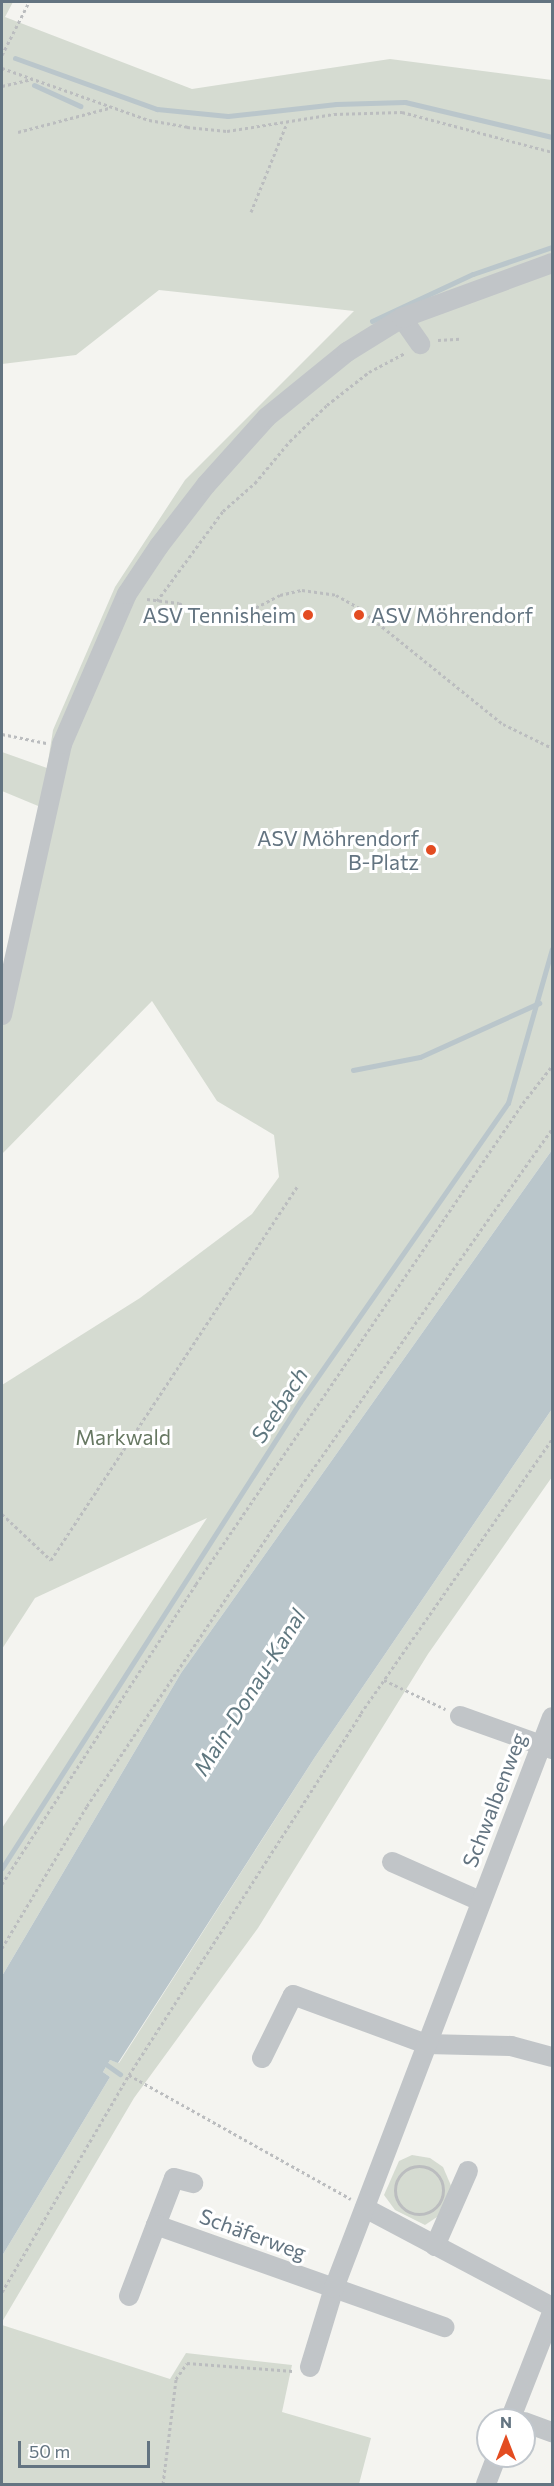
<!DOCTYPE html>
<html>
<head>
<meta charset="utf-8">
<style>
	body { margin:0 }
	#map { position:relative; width:554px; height:2486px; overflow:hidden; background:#f4f4f0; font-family:Commissioner,sans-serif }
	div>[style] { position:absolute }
	.green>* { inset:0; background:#d5dbd1 }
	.water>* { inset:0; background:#bac6cb }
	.stream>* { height:5px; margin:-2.5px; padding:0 2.5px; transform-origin:2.5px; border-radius:2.5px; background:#bac6cb }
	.path>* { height:3px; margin-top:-1.5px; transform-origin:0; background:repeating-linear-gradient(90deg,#bbbdbf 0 3px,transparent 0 6px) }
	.path>.ring { margin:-1.5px; padding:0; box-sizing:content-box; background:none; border:3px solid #bbbdbf; border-radius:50% }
	.minor>* { height:20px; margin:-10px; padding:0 10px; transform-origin:10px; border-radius:10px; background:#c1c5c8 }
	.dots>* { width:16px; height:16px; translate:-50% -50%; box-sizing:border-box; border:3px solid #fff; border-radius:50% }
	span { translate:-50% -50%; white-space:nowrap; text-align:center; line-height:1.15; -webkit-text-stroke:6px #fff; paint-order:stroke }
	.poi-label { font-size:21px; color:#637481 }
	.right { translate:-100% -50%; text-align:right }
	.left { translate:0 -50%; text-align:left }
	.park-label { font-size:21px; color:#677862 }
	.street-label { font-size:21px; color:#637481 }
	.water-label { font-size:22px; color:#5f777f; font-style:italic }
	.frame { position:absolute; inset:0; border:3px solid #637481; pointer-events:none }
	.north { position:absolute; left:476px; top:2408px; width:60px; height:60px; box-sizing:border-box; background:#fff; border:2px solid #c1c7cd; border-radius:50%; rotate:0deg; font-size:16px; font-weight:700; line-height:24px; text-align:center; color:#637481 }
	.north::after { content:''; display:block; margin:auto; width:21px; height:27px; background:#e34c21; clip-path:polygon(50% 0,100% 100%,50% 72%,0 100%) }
	.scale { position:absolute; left:18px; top:2441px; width:132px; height:27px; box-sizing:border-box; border:3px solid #637481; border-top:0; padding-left:8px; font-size:18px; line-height:21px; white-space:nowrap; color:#637481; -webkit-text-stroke:4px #fff; paint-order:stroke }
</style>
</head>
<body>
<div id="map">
	<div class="green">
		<div style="clip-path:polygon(2px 2px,13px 2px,5px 17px,192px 89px,390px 59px,552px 80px,552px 1150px,181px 1673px,2px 1976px,2px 1828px,207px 1518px,35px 1598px,2px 1649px,2px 1385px,140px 1298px,252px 1214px,279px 1177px,274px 1135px,217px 1101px,152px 1001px,2px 1154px,2px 985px,43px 808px,2px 791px,2px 752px,47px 768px,53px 730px,115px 587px,185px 480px,354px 311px,159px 290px,76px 355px,2px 364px)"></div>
		<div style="clip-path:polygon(552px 1409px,552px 1477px,428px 1654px,258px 1928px,134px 2098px,2px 2322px,2px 2256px,110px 2077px,103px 2072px,110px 2060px,119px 2063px,315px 1757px)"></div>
		<div style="clip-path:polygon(412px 2155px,430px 2158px,443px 2167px,452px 2188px,440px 2215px,425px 2225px,395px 2210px,384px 2195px,399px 2161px)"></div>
		<div style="clip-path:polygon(2px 2325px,170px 2379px,186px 2353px,292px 2365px,282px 2412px,371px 2438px,359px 2484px,2px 2484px)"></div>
	</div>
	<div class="water">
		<div style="clip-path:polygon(552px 1150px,552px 1409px,315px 1757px,118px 2063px,110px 2060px,103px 2072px,110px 2077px,2px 2256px,2px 1976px,181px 1673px)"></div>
	</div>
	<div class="stream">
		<div style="left:15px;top:58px;width:151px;rotate:19.8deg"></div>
		<div style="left:157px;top:109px;width:71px;rotate:5.6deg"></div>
		<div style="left:228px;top:116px;width:109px;rotate:-6.3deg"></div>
		<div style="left:336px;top:104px;width:69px;rotate:-1.7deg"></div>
		<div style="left:405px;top:102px;width:151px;rotate:13.4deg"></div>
		<div style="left:34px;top:85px;width:51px;rotate:24.5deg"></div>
		<div style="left:372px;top:321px;width:111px;rotate:-25deg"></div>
		<div style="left:473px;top:274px;width:83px;rotate:-18.9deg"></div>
		<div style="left:353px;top:1070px;width:68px;rotate:-11deg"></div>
		<div style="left:420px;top:1057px;width:131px;rotate:-24.4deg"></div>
		<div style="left:2px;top:1868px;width:553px;rotate:-57.4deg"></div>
		<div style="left:300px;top:1402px;width:364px;rotate:-55.2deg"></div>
		<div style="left:508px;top:1103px;width:160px;rotate:-74.1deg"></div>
		<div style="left:107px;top:2065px;width:16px;rotate:35deg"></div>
	</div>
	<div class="path">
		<div style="left:2px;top:55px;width:59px;rotate:-63deg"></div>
		<div style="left:2px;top:68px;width:156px;rotate:19.5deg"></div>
		<div style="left:149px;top:120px;width:39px;rotate:10deg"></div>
		<div style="left:187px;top:127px;width:40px;rotate:5.7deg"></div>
		<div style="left:227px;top:131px;width:108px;rotate:-9deg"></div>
		<div style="left:334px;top:114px;width:68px;rotate:-1.7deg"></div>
		<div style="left:402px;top:112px;width:155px;rotate:14.9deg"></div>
		<div style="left:2px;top:86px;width:31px;rotate:-13deg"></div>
		<div style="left:18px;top:132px;width:94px;rotate:-14.8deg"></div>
		<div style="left:251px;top:212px;width:96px;rotate:-68deg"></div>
		<div style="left:438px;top:340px;width:22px;rotate:-3deg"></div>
		<div style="left:147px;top:599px;width:32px;rotate:7deg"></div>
		<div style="left:179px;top:603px;width:50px;rotate:25deg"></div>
		<div style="left:224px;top:624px;width:63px;rotate:-27.4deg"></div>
		<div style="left:280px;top:595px;width:23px;rotate:-13deg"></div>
		<div style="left:302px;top:590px;width:34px;rotate:8deg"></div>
		<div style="left:336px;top:595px;width:26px;rotate:29deg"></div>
		<div style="left:359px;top:608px;width:185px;rotate:38.9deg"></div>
		<div style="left:503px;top:724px;width:55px;rotate:26.1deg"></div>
		<div style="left:157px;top:601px;width:112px;rotate:-53.7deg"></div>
		<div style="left:223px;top:511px;width:43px;rotate:-41.2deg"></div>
		<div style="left:255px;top:483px;width:55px;rotate:-50.2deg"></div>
		<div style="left:290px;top:441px;width:52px;rotate:-44.2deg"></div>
		<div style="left:327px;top:405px;width:53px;rotate:-38.2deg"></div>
		<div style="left:369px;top:372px;width:41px;rotate:-27.8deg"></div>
		<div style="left:2px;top:734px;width:45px;rotate:11.6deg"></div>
		<div style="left:2px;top:1514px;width:67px;rotate:43.2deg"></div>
		<div style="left:51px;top:1560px;width:449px;rotate:-56.6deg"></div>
		<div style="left:384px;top:1680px;width:68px;rotate:25.4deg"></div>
		<div style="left:2px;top:1884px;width:357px;rotate:-57.1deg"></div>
		<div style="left:196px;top:1584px;width:582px;rotate:-55.79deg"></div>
		<div style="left:523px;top:1103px;width:47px;rotate:-51.9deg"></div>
		<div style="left:2px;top:1948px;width:165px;rotate:-59.1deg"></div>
		<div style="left:87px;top:1806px;width:385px;rotate:-56.2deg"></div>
		<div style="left:301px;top:1486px;width:436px;rotate:-54.9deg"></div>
		<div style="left:129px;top:2075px;width:254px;rotate:29.2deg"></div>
		<div class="ring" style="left:395px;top:2166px;width:45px;height:45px"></div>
		<div style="left:2px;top:2292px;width:251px;rotate:-59.7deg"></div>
		<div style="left:129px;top:2075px;width:430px;rotate:-57.3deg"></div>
		<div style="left:361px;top:1713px;width:334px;rotate:-55.1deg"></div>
		<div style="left:163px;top:2484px;width:106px;rotate:-82.9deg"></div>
		<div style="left:176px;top:2379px;width:19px;rotate:-55deg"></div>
		<div style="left:187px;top:2363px;width:106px;rotate:4.3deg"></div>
	</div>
	<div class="minor">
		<div style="left:402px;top:318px;width:32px;rotate:55deg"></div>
		<div style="left:2px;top:1015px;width:278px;rotate:-77.5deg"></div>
		<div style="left:62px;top:744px;width:163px;rotate:-66.6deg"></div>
		<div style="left:127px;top:594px;width:58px;rotate:-56.3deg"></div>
		<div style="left:159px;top:546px;width:77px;rotate:-52.4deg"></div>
		<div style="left:206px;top:485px;width:91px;rotate:-48.1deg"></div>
		<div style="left:267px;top:417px;width:103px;rotate:-39.1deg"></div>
		<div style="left:347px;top:352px;width:65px;rotate:-31.7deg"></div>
		<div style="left:402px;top:318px;width:160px;rotate:-20.1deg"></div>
		<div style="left:460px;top:1716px;width:98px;rotate:19.7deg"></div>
		<div style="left:392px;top:1862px;width:96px;rotate:23.9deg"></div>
		<div style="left:262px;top:2058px;width:70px;rotate:-63.8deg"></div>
		<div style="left:293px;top:1995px;width:142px;rotate:20.2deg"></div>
		<div style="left:426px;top:2044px;width:85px;rotate:1.3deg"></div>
		<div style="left:511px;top:2046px;width:42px;rotate:15deg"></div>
		<div style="left:365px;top:2208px;width:212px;rotate:27.9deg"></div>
		<div style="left:156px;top:2225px;width:50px;rotate:-69deg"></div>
		<div style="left:174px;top:2178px;width:20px;rotate:15deg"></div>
		<div style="left:435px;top:2246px;width:82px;rotate:-66.3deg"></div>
		<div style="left:129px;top:2296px;width:76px;rotate:-69.2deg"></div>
		<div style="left:156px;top:2225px;width:306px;rotate:19.5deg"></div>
		<div style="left:310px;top:2367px;width:83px;rotate:-73.1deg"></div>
		<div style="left:334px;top:2288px;width:611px;rotate:-69.1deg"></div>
		<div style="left:510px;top:2420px;width:115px;rotate:-68.6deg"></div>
		<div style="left:524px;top:2422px;width:30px;rotate:20deg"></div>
		<div style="left:486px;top:2484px;width:30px;rotate:-69deg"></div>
	</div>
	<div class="dots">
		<div style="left:308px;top:615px;background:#e34c21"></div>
		<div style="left:359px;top:615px;background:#e34c21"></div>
		<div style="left:431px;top:850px;background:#e34c21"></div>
	</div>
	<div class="poi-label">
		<span class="right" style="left:296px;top:615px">ASV Tennisheim</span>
		<span class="left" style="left:371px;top:615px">ASV Möhrendorf</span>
		<span class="right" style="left:419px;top:850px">ASV Möhrendorf<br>B-Platz</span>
	</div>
	<div class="park-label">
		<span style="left:123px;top:1437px">Markwald</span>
	</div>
	<div class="street-label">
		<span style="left:494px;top:1800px;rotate:-69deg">Schwalbenweg</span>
		<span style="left:253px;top:2234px;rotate:20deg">Schäferweg</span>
	</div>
	<div class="water-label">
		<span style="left:279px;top:1405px;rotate:-57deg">Seebach</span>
		<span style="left:249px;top:1692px;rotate:-58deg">Main-Donau-Kanal</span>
	</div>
	<div class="frame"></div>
	<div class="north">N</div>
	<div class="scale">50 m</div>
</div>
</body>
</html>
